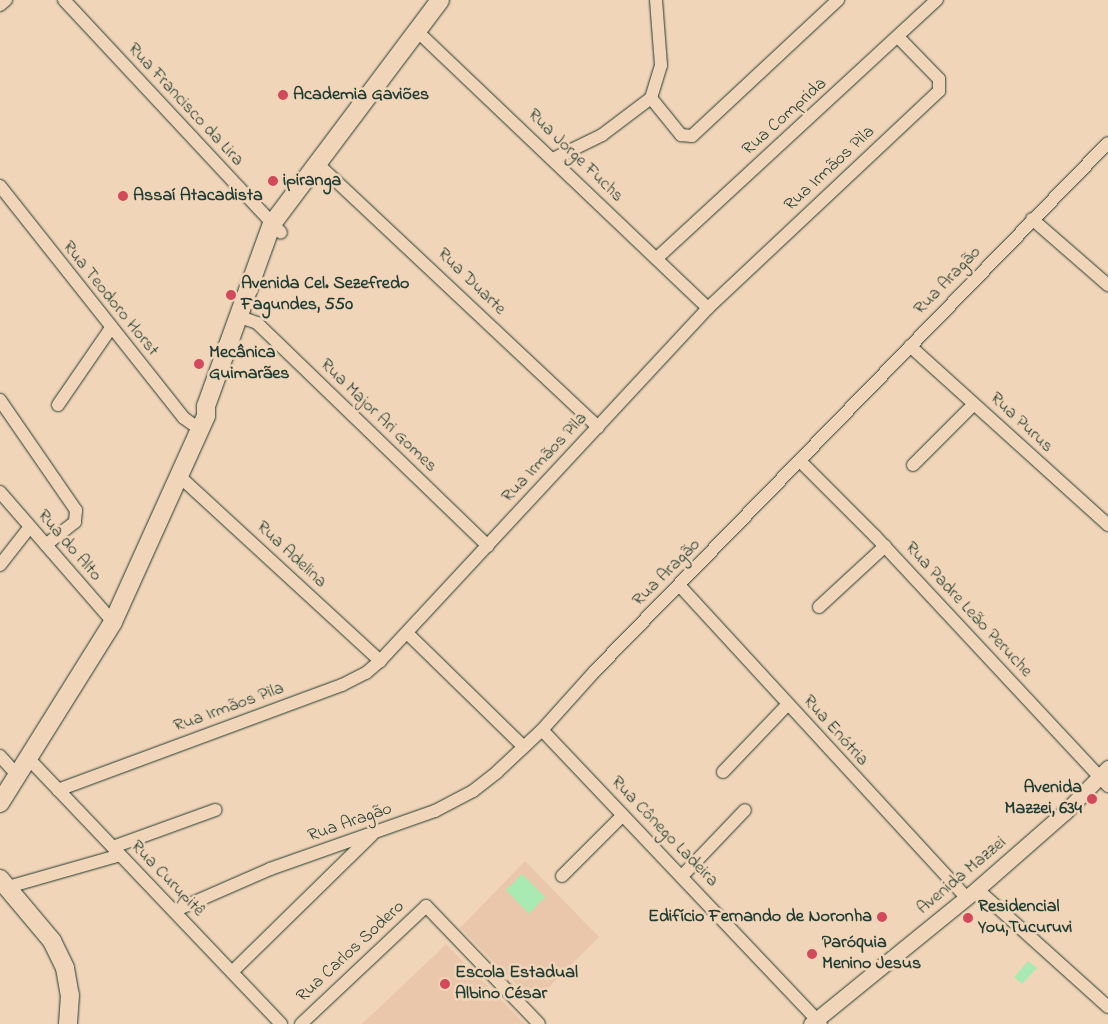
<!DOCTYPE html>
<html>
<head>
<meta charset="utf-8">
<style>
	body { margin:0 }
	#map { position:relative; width:1108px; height:1024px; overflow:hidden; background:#f1d5b8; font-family:"Indie Flower",sans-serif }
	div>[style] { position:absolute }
	.built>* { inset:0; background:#eac6ab }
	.green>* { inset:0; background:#a9eab2 }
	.roads { filter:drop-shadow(0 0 1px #1f3d34) drop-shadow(0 0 1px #1f3d34) }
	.minor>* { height:12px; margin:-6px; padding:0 6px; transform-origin:6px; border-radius:6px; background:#f1d5b8 }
	.tertiary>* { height:15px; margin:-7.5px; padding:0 7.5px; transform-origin:7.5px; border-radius:7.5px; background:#f1d5b8 }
	.secondary>* { height:18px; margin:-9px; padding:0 9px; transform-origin:9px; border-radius:9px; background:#f1d5b8 }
	.dots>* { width:14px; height:14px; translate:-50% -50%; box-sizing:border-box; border:2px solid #f1d5b8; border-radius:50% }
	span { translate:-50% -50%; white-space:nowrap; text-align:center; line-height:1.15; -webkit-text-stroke:5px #f1d5b8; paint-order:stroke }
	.poi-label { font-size:18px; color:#1f3d34; font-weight:700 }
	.left { translate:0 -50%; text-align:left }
	.right { translate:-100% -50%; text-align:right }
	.street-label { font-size:18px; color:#1f3d34 }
</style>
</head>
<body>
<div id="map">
	<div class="built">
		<div style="clip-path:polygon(525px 861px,599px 937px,534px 1002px,460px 928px)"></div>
		<div style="clip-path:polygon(446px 944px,525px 1024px,362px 1024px,438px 952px)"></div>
	</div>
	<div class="green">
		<div style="clip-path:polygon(522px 874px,545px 897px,529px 914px,506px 890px)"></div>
		<div style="clip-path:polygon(1028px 961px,1037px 968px,1022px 984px,1014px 977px)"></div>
	</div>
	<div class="roads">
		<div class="minor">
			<div style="left:64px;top:0;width:318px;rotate:47deg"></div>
			<div style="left:0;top:5px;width:8px;rotate:-40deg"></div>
			<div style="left:417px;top:31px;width:402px;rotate:43.6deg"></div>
			<div style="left:651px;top:98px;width:48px;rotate:51deg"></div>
			<div style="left:681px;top:135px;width:11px;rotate:5deg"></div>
			<div style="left:692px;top:136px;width:200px;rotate:-43deg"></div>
			<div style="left:553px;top:159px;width:55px;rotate:-26.1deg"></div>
			<div style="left:602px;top:135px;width:61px;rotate:-37.1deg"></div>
			<div style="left:651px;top:98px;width:34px;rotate:-73deg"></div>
			<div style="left:661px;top:65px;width:65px;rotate:-94.4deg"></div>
			<div style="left:319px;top:165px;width:383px;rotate:43.2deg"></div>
			<div style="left:0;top:186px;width:296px;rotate:51.6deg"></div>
			<div style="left:184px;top:418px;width:19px;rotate:36deg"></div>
			<div style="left:1032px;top:219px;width:101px;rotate:41deg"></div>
			<div style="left:657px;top:258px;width:381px;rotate:-42.7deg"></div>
			<div style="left:240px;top:317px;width:18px;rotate:19deg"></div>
			<div style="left:257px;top:323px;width:321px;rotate:44deg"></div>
			<div style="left:910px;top:346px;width:267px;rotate:42.1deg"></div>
			<div style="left:0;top:400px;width:134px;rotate:55.4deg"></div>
			<div style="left:76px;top:510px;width:12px;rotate:95deg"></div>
			<div style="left:75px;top:522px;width:37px;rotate:142deg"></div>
			<div style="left:58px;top:405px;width:93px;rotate:-55.5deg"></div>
			<div style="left:800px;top:461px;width:106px;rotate:45deg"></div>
			<div style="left:875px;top:536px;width:342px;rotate:47deg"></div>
			<div style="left:913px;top:465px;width:86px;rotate:-45deg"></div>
			<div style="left:178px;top:475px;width:275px;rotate:42.6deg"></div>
			<div style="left:0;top:492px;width:172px;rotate:49deg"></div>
			<div style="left:0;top:565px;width:47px;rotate:-51.9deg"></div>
			<div style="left:679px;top:585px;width:425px;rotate:47.4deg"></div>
			<div style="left:819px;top:607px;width:90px;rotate:-42.7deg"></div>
			<div style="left:407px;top:633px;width:163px;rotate:44.3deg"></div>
			<div style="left:542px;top:730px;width:405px;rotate:46.5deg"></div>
			<div style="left:0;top:756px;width:25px;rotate:48deg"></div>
			<div style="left:28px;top:758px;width:367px;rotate:46.4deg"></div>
			<div style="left:723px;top:772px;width:94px;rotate:-46.3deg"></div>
			<div style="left:58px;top:790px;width:303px;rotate:-20.3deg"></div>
			<div style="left:342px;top:685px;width:27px;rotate:-27deg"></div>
			<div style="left:366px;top:673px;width:18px;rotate:-41deg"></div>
			<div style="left:380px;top:661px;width:482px;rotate:-47.1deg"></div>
			<div style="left:708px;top:308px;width:317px;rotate:-43.2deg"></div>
			<div style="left:939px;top:91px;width:12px;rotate:-90deg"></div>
			<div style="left:939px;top:79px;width:59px;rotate:-134.3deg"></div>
			<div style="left:113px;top:847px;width:109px;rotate:-19.9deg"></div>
			<div style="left:562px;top:876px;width:86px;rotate:-45deg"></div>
			<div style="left:682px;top:876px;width:91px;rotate:-46.3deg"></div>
			<div style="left:8px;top:887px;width:116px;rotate:-15.9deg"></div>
			<div style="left:977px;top:889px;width:176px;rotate:42deg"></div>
			<div style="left:174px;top:911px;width:105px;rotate:-23.6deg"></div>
			<div style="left:270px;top:869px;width:175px;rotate:-19.4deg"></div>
			<div style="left:435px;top:811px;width:43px;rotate:-27.8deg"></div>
			<div style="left:473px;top:791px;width:31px;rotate:-38deg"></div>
			<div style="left:497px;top:772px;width:62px;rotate:-43deg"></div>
			<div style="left:542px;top:730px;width:79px;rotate:-48.1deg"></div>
			<div style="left:595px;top:671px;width:736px;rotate:-45.83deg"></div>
			<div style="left:232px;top:972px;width:196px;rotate:-44.4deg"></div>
			<div style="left:301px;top:1024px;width:172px;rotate:-43.3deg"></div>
			<div style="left:426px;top:906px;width:163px;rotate:46.2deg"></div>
		</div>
		<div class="tertiary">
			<div style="left:811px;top:1024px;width:214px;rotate:-39.1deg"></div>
			<div style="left:977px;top:889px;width:117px;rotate:-41.2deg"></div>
			<div style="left:1065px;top:812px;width:62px;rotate:-45.7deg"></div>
		</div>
		<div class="secondary">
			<div style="left:0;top:803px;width:213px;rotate:-58deg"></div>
			<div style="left:113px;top:622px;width:226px;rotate:-65.7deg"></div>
			<div style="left:206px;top:416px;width:10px;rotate:-90deg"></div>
			<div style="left:206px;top:406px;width:194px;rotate:-70.1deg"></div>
			<div style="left:272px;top:224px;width:280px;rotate:-53.1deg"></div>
			<div style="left:0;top:879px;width:81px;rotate:50deg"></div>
			<div style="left:52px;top:941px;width:30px;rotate:64deg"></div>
			<div style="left:65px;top:968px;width:27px;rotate:80deg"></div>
			<div style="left:70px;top:995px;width:29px;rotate:94deg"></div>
		</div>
	</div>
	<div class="dots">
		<div style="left:283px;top:95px;background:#d1495b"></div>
		<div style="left:273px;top:181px;background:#d1495b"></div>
		<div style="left:123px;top:196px;background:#d1495b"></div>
		<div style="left:231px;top:295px;background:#d1495b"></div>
		<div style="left:199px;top:364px;background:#d1495b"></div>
		<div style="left:1092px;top:799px;background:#d1495b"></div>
		<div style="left:882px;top:917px;background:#d1495b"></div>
		<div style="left:968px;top:918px;background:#d1495b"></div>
		<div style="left:812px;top:954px;background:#d1495b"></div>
		<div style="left:445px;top:984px;background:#d1495b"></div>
	</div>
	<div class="poi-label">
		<span class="left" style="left:293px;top:95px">Academia Gaviões</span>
		<span class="left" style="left:283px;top:181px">ipiranga</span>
		<span class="left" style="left:133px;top:196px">Assaí Atacadista</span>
		<span class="left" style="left:241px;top:295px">Avenida Cel. Sezefredo<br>Fagundes, 550</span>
		<span class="left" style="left:209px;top:364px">Mecânica<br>Guimarães</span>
		<span class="right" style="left:1082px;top:799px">Avenida<br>Mazzei, 634</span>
		<span class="left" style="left:978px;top:918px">Residencial<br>You,Tucuruvi</span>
		<span class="right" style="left:872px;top:917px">Edifício Fernando de Noronha</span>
		<span class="left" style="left:822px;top:954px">Paróquia<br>Menino Jesus</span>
		<span class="left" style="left:455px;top:984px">Escola Estadual<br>Albino César</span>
	</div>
	<div class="street-label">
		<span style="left:185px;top:105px;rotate:47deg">Rua Francisco da Lira</span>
		<span style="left:785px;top:117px;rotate:-42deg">Rua Comprida</span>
		<span style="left:575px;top:156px;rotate:44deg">Rua Jorge Fuchs</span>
		<span style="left:830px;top:169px;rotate:-43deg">Rua Irmãos Pìla</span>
		<span style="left:948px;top:281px;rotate:-46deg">Rua Aragão</span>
		<span style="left:471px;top:282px;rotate:44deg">Rua Duarte</span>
		<span style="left:110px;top:299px;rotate:51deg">Rua Teodoro Horst</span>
		<span style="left:378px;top:416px;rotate:44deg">Rua Major Ari Gomes</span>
		<span style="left:1021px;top:423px;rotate:43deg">Rua Purus</span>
		<span style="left:545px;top:458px;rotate:-47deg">Rua Irmãos Pìla</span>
		<span style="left:69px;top:546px;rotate:49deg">Rua do Alto</span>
		<span style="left:291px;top:555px;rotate:43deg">Rua Adelina</span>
		<span style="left:667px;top:573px;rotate:-45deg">Rua Aragão</span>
		<span style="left:968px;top:610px;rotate:47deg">Rua Padre Leão Peruche</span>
		<span style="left:229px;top:708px;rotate:-20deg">Rua Irmãos Pìla</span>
		<span style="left:835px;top:731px;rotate:48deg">Rua Enótria</span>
		<span style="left:350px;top:823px;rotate:-19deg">Rua Aragão</span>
		<span style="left:664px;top:832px;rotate:46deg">Rua Cônego Ladeira</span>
		<span style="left:962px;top:876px;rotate:-40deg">Avenida Mazzei</span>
		<span style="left:167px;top:879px;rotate:46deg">Rua Curupitê</span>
		<span style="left:351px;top:952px;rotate:-43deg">Rua Carlos Sodero</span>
	</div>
</div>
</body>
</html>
